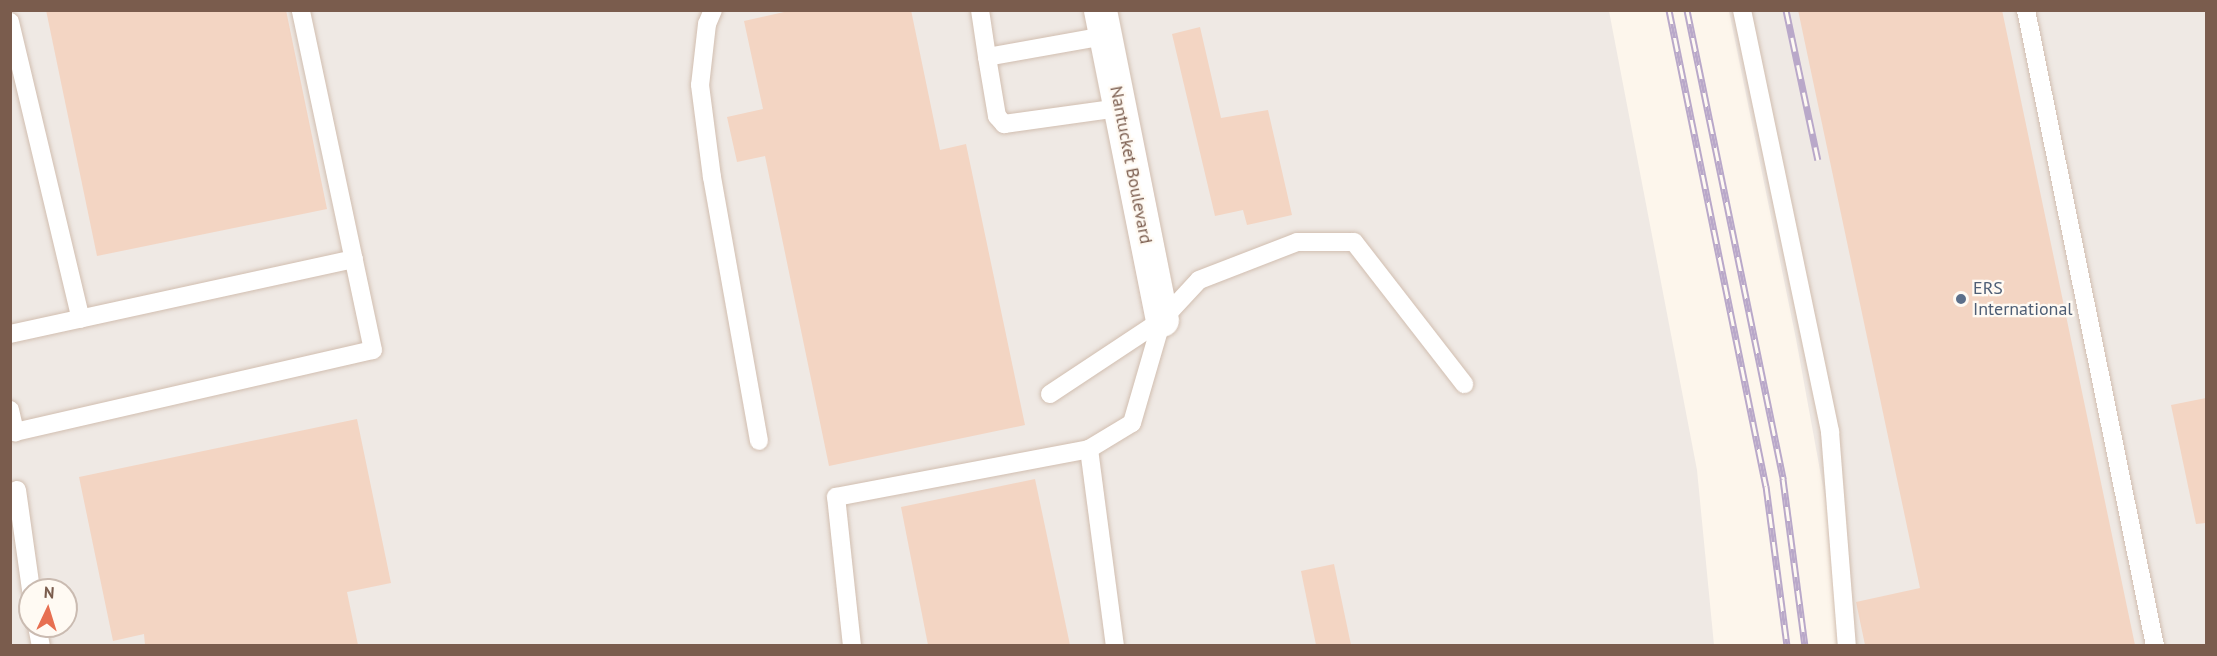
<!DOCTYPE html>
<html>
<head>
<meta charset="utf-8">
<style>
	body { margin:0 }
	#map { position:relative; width:2217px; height:656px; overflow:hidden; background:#fdf6ec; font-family:"PT Sans",sans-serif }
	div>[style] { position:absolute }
	.industrial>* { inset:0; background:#efe9e4 }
	.building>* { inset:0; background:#f3d5c3 }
	.roads { filter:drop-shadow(0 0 2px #d1beb0) drop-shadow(0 0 2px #d1beb0) }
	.service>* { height:18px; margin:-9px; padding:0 9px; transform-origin:9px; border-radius:9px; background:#fff }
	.minor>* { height:33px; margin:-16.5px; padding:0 16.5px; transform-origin:16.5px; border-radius:16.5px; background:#fff }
	.rail>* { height:7px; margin-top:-3.5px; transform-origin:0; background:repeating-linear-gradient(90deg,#fffaf3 0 14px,#b9a8c9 0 28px); box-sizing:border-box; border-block:2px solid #b9a8c9 }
	.dots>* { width:16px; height:16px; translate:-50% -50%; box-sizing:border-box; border:3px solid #fffaf3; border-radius:50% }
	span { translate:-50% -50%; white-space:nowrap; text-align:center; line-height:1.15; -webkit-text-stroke:4.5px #fffaf3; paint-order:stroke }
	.street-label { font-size:18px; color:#7a5c4d }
	.service-label { font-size:18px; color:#4e5e75 }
	.left { translate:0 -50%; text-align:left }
	.frame { position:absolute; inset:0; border:12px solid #7a5c4d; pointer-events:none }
	.north { position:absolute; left:18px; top:578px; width:60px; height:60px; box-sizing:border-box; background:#fffaf3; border:2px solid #cabbb1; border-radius:50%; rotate:4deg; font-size:16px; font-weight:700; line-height:24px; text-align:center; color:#7a5c4d }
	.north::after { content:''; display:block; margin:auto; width:21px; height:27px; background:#e76f51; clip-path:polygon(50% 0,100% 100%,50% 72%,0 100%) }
</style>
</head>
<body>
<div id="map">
	<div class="industrial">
		<div style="clip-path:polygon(evenodd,10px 11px,1609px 11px,1697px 470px,1714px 645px,11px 645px,10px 11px,30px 590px,66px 590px,66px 626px,30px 626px,30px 590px)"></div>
		<div style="clip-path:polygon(1729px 11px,2206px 11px,2206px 645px,1852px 645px,1796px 339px)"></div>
	</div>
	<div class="building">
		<div style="clip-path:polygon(46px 10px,286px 10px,327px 209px,97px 256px)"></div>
		<div style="clip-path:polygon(793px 10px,911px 10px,940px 150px,966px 144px,1025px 425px,829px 466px,765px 156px,737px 162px,727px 117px,763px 109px,744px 21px)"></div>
		<div style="clip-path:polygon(1798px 10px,2002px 10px,2135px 645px,1865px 645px,1856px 602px,1920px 588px)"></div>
		<div style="clip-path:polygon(1200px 27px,1221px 118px,1268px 110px,1292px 215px,1247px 225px,1243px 210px,1215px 216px,1172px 34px)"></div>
		<div style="clip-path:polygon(2206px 398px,2206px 523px,2196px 524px,2171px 405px)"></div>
		<div style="clip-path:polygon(357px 419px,391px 583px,347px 592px,358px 645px,145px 645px,144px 634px,113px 641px,79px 477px)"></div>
		<div style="clip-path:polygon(1035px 479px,1070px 645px,928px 645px,901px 507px)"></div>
		<div style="clip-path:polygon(1334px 564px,1351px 645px,1316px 645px,1301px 571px)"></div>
	</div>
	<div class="roads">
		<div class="service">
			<div style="left:713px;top:10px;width:15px;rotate:113deg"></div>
			<div style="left:707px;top:24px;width:61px;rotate:96.5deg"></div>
			<div style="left:700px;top:85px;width:93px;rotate:82.6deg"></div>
			<div style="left:712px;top:177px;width:268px;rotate:79.9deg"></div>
			<div style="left:980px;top:10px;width:48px;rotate:81.5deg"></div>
			<div style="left:987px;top:57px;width:120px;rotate:-10.1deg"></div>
			<div style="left:1742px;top:10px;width:431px;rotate:78.2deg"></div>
			<div style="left:1830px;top:432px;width:215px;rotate:85.5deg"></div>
			<div style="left:2026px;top:10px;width:649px;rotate:78.53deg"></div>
			<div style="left:10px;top:22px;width:305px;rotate:76.6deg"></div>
			<div style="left:987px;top:57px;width:60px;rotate:80.4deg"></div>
			<div style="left:997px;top:116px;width:11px;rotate:49deg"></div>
			<div style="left:1004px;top:124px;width:117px;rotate:-7.9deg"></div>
			<div style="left:10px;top:334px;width:352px;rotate:-12.3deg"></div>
			<div style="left:1050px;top:394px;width:134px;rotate:-33.5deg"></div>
			<div style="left:1162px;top:320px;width:54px;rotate:-47.2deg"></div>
			<div style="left:1199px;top:280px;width:105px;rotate:-21.2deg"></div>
			<div style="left:1297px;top:242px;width:57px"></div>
			<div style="left:1354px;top:242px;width:180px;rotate:52.2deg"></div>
			<div style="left:10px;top:410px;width:23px;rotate:77deg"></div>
			<div style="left:15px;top:432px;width:367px;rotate:-12.9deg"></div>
			<div style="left:373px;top:350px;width:348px;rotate:-102deg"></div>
			<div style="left:1089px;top:449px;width:50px;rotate:-31.2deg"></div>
			<div style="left:1132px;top:423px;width:107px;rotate:-73.8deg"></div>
			<div style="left:17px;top:490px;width:101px;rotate:82deg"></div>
			<div style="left:37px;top:626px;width:20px;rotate:79deg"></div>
			<div style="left:852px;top:646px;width:150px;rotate:-96.1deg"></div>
			<div style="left:836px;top:497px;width:258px;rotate:-10.7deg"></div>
			<div style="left:1089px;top:449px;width:199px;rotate:82.5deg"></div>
		</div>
		<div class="minor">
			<div style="left:1100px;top:10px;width:316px;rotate:78.7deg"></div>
		</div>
	</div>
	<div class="rail">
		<div style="left:1669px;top:10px;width:486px;rotate:78.5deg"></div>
		<div style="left:1766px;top:486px;width:161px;rotate:82.5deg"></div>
		<div style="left:1687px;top:10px;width:479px;rotate:78.4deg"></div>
		<div style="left:1783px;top:479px;width:168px;rotate:82.5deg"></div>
		<div style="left:1786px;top:10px;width:153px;rotate:78deg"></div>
	</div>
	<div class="dots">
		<div style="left:1961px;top:299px;background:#5c6f8a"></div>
	</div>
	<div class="street-label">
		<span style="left:1131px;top:165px;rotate:79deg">Nantucket Boulevard</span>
	</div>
	<div class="service-label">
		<span class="left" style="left:1973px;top:299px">ERS<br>International</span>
	</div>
	<div class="frame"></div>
	<div class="north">N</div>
</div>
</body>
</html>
